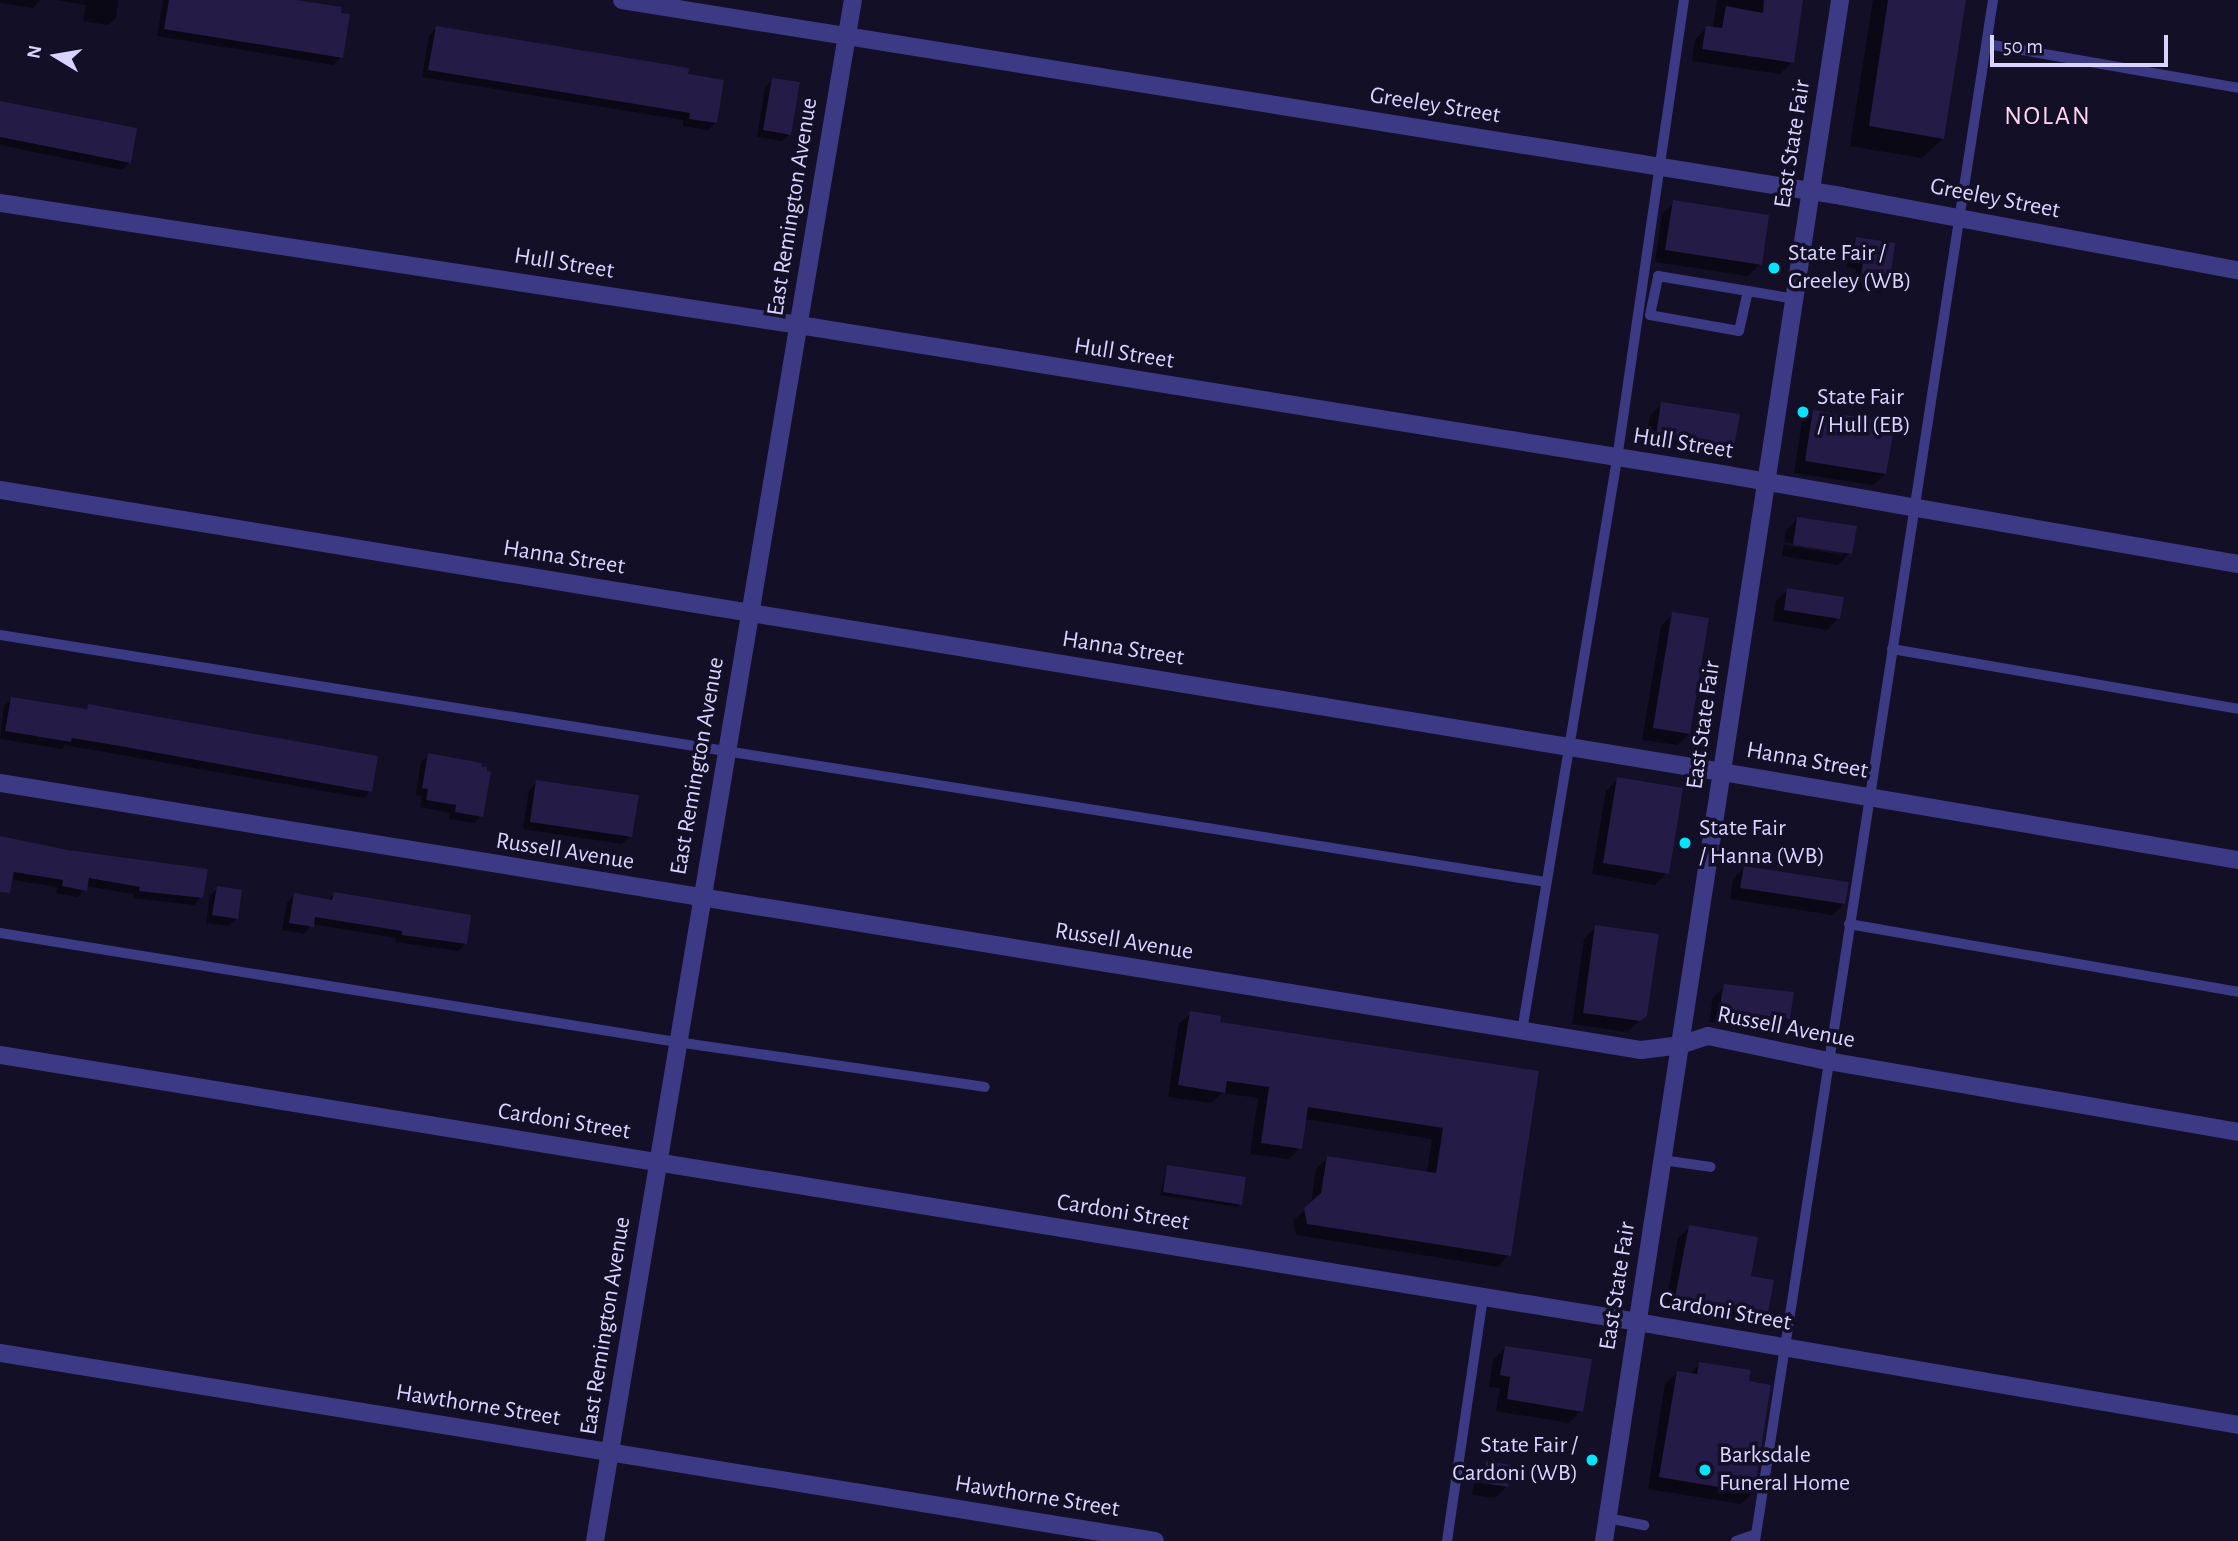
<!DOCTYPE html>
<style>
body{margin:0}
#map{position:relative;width:2238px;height:1541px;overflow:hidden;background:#130f26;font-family:"Alegreya Sans",sans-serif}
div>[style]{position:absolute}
.shadow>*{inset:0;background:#0007}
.building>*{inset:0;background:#241b47}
.service>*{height:10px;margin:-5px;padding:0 5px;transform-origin:5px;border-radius:5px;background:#3d3a85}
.minor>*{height:18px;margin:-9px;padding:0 9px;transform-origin:9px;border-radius:9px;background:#3d3a85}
.tertiary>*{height:18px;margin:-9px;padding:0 9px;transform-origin:9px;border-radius:9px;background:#3d3a85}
.dots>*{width:19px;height:19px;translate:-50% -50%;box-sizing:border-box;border:4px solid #130f26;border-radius:50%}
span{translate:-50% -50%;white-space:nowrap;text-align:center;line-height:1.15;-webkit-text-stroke:7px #130f26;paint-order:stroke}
.street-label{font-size:24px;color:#d9d4ff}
.poi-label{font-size:24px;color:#d9d4ff}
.left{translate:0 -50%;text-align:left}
.right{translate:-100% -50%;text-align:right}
.neighbourhood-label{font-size:26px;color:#ffd6f0;letter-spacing:2px}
.north{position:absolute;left:21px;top:21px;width:70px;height:70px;-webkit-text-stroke:5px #130f26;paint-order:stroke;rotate:281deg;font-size:19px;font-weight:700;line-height:28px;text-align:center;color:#d9d4ff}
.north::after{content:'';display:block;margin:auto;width:24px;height:32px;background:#d9d4ff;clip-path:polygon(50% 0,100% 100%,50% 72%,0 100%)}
.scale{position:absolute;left:1990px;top:35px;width:178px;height:32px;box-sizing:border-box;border:4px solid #d9d4ff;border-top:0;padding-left:9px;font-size:21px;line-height:24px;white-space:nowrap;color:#d9d4ff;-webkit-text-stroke:5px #130f26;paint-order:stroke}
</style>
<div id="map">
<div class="shadow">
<div style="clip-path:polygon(0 0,40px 0,33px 8px,0 3px)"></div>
<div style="clip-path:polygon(54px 0,118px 0,116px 18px,108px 25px,83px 21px,86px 5px)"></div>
<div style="clip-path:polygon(163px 0,287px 0,341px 57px,333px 65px,157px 36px)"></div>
<div style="clip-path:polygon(1717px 0,1801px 0,1792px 62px,1780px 74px,1692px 61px,1695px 40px,1706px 28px,1713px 29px)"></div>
<div style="clip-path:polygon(1873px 0,1965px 0,1943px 138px,1922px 158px,1850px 146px)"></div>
<div style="clip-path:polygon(436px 28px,686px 75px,715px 123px,708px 130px,683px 126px,683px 120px,422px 77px,429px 36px)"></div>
<div style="clip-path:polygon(773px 79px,790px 134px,782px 141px,757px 137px,765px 87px)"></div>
<div style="clip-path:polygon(0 103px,60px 113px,130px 162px,122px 170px,0 145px)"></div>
<div style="clip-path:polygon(1674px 202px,1760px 264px,1748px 276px,1655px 262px,1662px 214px)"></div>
<div style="clip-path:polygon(1857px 239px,1887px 285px,1879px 293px,1853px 289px,1856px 269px,1846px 267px,1849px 246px)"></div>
<div style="clip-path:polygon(1662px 404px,1733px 446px,1721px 458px,1645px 447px,1650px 416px)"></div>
<div style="clip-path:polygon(1814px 412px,1885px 474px,1873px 485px,1794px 473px,1802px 423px)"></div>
<div style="clip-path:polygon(evenodd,1797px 519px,1850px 553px,1838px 565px,1782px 556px,1786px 530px,1797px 519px,1784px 542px,1843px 551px,1843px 555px,1784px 545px,1784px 542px)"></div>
<div style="clip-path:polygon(1788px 590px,1838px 618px,1827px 630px,1773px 621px,1776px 601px)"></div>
<div style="clip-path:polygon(1673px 614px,1689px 734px,1677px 745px,1642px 740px,1661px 626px)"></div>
<div style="clip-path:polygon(12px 698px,85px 710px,89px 706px,370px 791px,363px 798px,65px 745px,62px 749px,0 739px,4px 706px)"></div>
<div style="clip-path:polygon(429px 755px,481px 816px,474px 823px,449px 819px,450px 813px,420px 807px,422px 796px,416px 795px,421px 762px)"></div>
<div style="clip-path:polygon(1618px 779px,1667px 873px,1655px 885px,1592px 874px,1606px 791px)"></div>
<div style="clip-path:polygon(537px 782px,630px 836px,622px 844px,523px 829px,529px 790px)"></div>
<div style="clip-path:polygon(0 837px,201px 897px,194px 905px,133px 898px,134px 894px,86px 886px,78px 897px,56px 893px,57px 887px,7px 879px,0 882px)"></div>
<div style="clip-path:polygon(1745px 867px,1844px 904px,1832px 915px,1730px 899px,1733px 879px)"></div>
<div style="clip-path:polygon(218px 888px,236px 919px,229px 926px,206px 923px,210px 895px)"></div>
<div style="clip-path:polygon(334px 894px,465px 944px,458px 951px,395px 942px,396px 938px,312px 924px,304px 934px,282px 930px,287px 903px,294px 895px,327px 901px)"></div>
<div style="clip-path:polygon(1596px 927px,1646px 1015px,1627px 1032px,1572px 1024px,1584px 939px)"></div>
<div style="clip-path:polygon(1725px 986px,1788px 1018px,1776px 1030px,1709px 1022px,1713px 998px)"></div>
<div style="clip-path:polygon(1191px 1013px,1218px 1023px,1537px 1073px,1509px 1255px,1498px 1267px,1296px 1235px,1293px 1221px,1311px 1204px,1316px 1169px,1328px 1158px,1427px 1173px,1432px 1139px,1304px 1119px,1300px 1148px,1289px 1159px,1250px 1154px,1258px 1098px,1222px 1093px,1211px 1103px,1168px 1097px,1179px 1024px)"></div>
<div style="clip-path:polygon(1167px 1167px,1240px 1204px,1237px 1207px,1160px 1195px)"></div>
<div style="clip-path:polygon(1690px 1227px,1767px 1312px,1755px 1324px,1665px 1308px,1678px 1238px)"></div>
<div style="clip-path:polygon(1505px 1348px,1581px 1411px,1569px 1423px,1496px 1411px,1500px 1388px,1489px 1387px,1493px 1360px)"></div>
<div style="clip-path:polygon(1700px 1364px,1747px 1383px,1753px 1492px,1741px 1504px,1648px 1489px,1665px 1384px,1677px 1373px,1689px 1375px)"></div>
<div style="clip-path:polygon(1486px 1463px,1507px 1486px,1495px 1498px,1472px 1495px,1475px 1475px)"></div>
</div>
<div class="building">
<div style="clip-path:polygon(169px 0,296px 0,342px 7px,341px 13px,350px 14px,343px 58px,164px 29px)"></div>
<div style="clip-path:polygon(1764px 0,1803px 0,1794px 63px,1702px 49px,1706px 26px,1722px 28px,1726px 6px,1763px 13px)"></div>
<div style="clip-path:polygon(1888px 0,1966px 0,1944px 139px,1869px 126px)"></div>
<div style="clip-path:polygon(436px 26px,689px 68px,688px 74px,724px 80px,717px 123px,689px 119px,690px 113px,428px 70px)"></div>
<div style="clip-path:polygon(772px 78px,800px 82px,791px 135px,763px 130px)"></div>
<div style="clip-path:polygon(0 101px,137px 128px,131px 163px,0 137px)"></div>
<div style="clip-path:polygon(1673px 200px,1769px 215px,1762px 265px,1665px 250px)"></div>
<div style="clip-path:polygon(1856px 237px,1895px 243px,1889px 286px,1860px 281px,1863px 262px,1852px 260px)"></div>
<div style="clip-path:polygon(1661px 402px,1740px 414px,1734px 447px,1656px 436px)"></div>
<div style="clip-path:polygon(1813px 410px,1895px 423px,1886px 474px,1805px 461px)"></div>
<div style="clip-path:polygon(1797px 517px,1857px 526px,1852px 554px,1793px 545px)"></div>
<div style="clip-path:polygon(1787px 588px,1844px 597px,1840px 619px,1784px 610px)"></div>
<div style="clip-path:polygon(1672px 612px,1709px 618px,1690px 734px,1653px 728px)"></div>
<div style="clip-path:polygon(11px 697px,87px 709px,88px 704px,115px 709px,378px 756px,372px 792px,120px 746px,72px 738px,71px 742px,5px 731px)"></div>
<div style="clip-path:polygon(428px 753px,482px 763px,481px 766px,487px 767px,487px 771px,491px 772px,483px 817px,455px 812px,456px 805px,426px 800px,428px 789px,422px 788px)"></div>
<div style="clip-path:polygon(1617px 777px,1683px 788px,1669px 874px,1603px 863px)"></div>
<div style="clip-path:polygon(536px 780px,639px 795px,632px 837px,530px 822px)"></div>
<div style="clip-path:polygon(0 836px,68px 850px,208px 869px,203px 898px,139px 891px,140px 887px,89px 878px,87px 891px,62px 886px,63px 880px,14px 872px,10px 893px,0 892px)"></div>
<div style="clip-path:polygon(1744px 866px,1849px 882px,1845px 904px,1740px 888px)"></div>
<div style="clip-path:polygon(217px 886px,242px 890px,238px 919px,212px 915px)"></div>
<div style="clip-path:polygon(334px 892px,471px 915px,467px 944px,402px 935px,402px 931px,315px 917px,314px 927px,289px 923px,294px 893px,332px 900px)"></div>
<div style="clip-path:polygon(1595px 925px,1659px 934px,1647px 1016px,1640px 1021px,1583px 1013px)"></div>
<div style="clip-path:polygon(1724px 984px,1794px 992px,1790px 1019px,1719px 1010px)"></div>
<div style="clip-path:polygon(1190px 1011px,1221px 1016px,1220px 1022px,1539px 1071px,1511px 1256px,1307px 1224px,1304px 1208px,1321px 1193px,1327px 1156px,1436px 1173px,1443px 1128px,1308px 1107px,1302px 1149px,1261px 1143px,1269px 1087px,1227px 1081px,1225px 1093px,1178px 1085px)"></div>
<div style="clip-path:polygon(1167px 1165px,1246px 1177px,1242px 1205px,1163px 1192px)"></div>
<div style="clip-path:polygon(1689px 1225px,1758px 1237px,1751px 1276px,1774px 1280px,1768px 1313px,1675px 1297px)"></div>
<div style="clip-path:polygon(1505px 1346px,1592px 1359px,1583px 1412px,1507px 1399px,1510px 1377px,1500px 1375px)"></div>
<div style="clip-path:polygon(1699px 1362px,1751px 1370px,1749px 1381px,1771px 1385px,1754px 1493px,1659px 1477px,1677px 1371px,1697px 1374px)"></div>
<div style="clip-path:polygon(1486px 1461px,1511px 1465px,1508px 1487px,1483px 1483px)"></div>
</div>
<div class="service">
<div style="left:1987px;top:44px;width:255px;rotate:9.9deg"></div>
<div style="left:1748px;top:291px;width:41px;rotate:102.7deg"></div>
<div style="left:1739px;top:331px;width:90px;rotate:-169.8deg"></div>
<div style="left:1650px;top:315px;width:40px;rotate:-78deg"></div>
<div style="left:1658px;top:276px;width:139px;rotate:9.5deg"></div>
<div style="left:0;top:635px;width:1566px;rotate:9.08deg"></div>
<div style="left:1892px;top:649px;width:351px;rotate:9.8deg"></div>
<div style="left:1849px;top:924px;width:395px;rotate:9.9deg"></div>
<div style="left:0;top:933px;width:686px;rotate:9.15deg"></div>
<div style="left:677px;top:1042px;width:311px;rotate:8.3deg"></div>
<div style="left:1522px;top:1031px;width:580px;rotate:-80.57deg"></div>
<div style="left:1617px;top:459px;width:464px;rotate:-81.7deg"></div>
<div style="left:1662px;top:1160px;width:49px;rotate:8.1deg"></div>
<div style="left:1607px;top:1518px;width:38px;rotate:11deg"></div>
<div style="left:1447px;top:1541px;width:247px;rotate:-81.6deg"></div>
<div style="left:1736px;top:1541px;width:21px;rotate:-19deg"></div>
<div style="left:1755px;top:1541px;width:1559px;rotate:-81.22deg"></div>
</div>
<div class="minor">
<div style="left:622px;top:0;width:1235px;rotate:9.13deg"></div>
<div style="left:1841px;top:196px;width:404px;rotate:10.6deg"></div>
<div style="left:0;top:203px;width:808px;rotate:8.68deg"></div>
<div style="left:799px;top:325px;width:941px;rotate:9.17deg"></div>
<div style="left:1728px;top:475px;width:518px;rotate:9.9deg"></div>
<div style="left:0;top:490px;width:1745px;rotate:9.3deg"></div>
<div style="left:1722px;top:772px;width:523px;rotate:9.68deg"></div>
<div style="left:0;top:783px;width:1663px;rotate:9.24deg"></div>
<div style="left:1641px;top:1050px;width:39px;rotate:-7deg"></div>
<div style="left:1680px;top:1045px;width:29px;rotate:-18deg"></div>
<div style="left:1708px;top:1036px;width:123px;rotate:11.8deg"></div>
<div style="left:1828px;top:1061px;width:416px;rotate:9.8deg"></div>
<div style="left:0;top:1055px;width:1659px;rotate:9.26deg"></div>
<div style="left:1637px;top:1322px;width:610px;rotate:9.72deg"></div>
<div style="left:0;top:1353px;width:1170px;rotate:9.24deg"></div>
<div style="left:595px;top:1541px;width:1562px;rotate:-80.5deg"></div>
</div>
<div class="tertiary">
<div style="left:1604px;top:1541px;width:1559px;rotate:-81.29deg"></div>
</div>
<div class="dots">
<div style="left:1774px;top:268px;background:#00e5ff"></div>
<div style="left:1803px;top:412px;background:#00e5ff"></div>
<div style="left:1685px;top:843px;background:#00e5ff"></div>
<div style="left:1592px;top:1460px;background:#00e5ff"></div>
<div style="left:1705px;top:1470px;background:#00e5ff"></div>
</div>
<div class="street-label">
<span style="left:1435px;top:106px;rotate:9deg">Greeley Street</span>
<span style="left:1793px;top:144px;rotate:-81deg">East State Fair</span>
<span style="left:1995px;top:199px;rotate:11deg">Greeley Street</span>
<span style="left:793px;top:207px;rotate:-81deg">East Remington Avenue</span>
<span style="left:564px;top:264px;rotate:9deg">Hull Street</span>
<span style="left:1124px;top:354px;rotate:9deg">Hull Street</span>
<span style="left:1683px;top:444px;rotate:9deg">Hull Street</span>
<span style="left:564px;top:558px;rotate:9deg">Hanna Street</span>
<span style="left:1123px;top:649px;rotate:9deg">Hanna Street</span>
<span style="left:1704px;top:725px;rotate:-82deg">East State Fair</span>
<span style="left:1807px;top:761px;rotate:10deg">Hanna Street</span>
<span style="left:698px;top:766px;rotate:-80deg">East Remington Avenue</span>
<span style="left:565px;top:852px;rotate:9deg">Russell Avenue</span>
<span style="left:1124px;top:942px;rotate:9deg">Russell Avenue</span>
<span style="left:1786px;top:1028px;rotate:11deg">Russell Avenue</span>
<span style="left:564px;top:1122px;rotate:9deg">Cardoni Street</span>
<span style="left:1123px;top:1213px;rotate:9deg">Cardoni Street</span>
<span style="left:1618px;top:1286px;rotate:-81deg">East State Fair</span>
<span style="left:1725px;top:1312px;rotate:10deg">Cardoni Street</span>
<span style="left:606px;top:1326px;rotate:-81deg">East Remington Avenue</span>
<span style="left:478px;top:1406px;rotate:9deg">Hawthorne Street</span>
<span style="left:1037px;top:1497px;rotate:9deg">Hawthorne Street</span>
</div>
<div class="poi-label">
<span class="left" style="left:1788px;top:268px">State Fair /<br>Greeley (WB)</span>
<span class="left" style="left:1817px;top:412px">State Fair<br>/ Hull (EB)</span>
<span class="left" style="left:1699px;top:843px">State Fair<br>/ Hanna (WB)</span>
<span class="right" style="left:1578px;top:1460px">State Fair /<br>Cardoni (WB)</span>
<span class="left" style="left:1719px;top:1470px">Barksdale<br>Funeral Home</span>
</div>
<div class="neighbourhood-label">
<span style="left:2048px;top:117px">NOLAN</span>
</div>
<div class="north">N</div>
<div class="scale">50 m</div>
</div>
